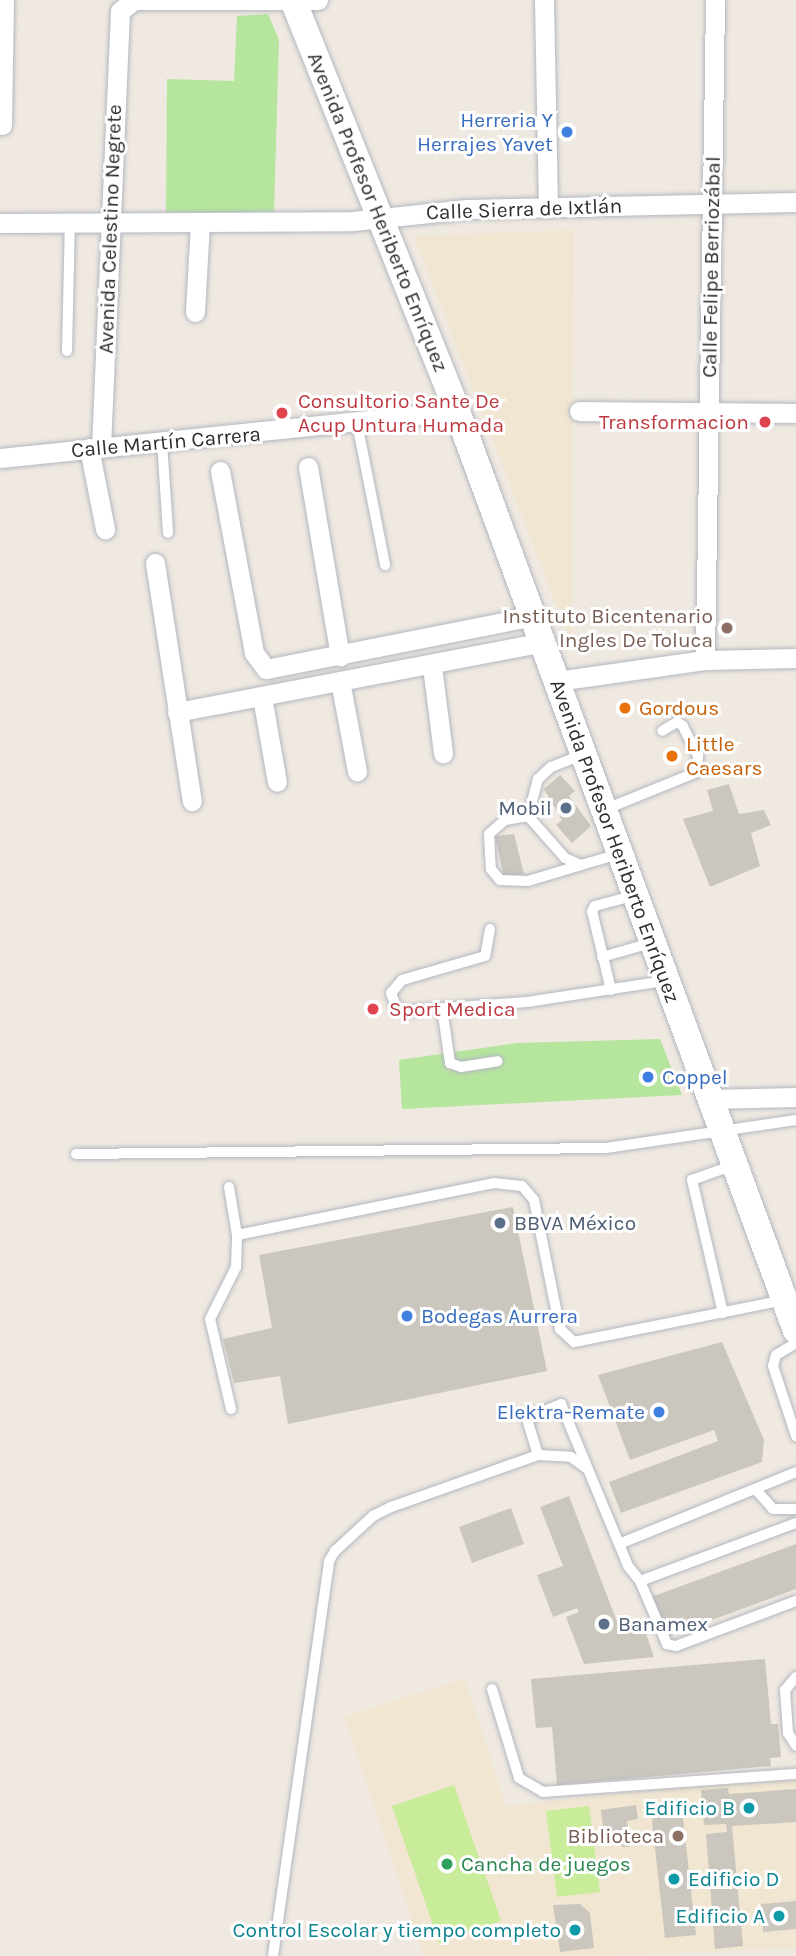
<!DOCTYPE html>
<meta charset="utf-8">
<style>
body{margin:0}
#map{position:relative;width:796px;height:1956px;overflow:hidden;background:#efe9e1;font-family:Karla,sans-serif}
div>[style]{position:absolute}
.education>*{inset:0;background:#f0e6d1}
.green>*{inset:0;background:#b6e59e}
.pitch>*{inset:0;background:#c9ec9a}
.building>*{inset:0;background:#cbc7bf}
.roads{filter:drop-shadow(0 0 2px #b4b7c1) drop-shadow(0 0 2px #b4b7c1)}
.service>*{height:10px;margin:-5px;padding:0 5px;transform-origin:5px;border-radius:5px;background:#fff}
.minor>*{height:19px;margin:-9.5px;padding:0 9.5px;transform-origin:9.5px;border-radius:9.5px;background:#fff}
.secondary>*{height:26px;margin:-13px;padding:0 13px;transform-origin:13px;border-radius:13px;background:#fff}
.dots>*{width:19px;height:19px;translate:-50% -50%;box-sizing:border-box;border:4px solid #fff;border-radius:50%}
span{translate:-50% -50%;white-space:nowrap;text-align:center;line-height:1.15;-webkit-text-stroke:6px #fff;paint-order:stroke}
.shop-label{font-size:21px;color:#366cbe}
.right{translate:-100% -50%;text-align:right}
.left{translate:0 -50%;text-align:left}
.street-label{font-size:21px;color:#2e2e2e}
.health-label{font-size:21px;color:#be3a42}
.education-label{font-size:21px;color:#785e54}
.food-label{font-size:21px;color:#c56008}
.service-label{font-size:21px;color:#4e5e75}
.culture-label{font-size:21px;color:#0d838f}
.leisure-label{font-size:21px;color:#27864d}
</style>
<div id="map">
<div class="education">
<div style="clip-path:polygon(574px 230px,572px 646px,414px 236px)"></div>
<div style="clip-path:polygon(464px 1678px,506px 1806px,796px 1774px,796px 1948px,609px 1956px,423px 1956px,344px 1717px)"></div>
</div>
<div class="green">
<div style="clip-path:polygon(268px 14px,279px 40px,274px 212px,166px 212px,167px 79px,234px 81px,237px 16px)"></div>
<div style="clip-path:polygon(660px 1039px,682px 1095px,402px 1109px,399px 1060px,517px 1043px)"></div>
</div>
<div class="pitch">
<div style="clip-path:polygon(454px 1785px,501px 1921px,439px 1943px,392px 1806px)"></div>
<div style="clip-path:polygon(589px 1806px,600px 1892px,557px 1897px,546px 1811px)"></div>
</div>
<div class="building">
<div style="clip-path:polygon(560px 775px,575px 791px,569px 796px,591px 826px,572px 843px,556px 825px,562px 820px,544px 789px)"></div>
<div style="clip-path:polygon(729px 784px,739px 814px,764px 810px,771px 825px,751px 833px,760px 866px,710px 887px,683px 819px,713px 811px,707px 790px)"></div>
<div style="clip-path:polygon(514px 834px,524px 874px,504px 878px,495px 836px)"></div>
<div style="clip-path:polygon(513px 1207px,547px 1371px,288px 1424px,280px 1376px,234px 1383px,223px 1339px,272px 1328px,259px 1255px)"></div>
<div style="clip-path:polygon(722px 1342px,764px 1440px,762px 1462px,621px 1513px,609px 1482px,718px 1441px,714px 1430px,630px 1460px,598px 1375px)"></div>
<div style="clip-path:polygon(569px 1496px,619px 1627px,641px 1618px,654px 1657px,584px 1664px,566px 1617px,579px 1612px,577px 1608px,553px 1617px,537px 1575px,563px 1566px,540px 1507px)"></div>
<div style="clip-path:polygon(511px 1508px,524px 1544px,472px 1563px,459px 1527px)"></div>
<div style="clip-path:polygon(796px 1544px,796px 1589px,666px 1637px,651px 1597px)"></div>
<div style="clip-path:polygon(765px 1659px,771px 1724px,778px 1724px,781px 1757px,770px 1758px,771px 1766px,557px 1785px,552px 1727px,536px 1728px,531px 1679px)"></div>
<div style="clip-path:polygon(728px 1788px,729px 1794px,796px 1789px,796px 1822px,732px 1826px,743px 1946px,715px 1949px,706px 1834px,727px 1832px,726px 1824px,704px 1825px,701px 1790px)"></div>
<div style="clip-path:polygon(636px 1805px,638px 1819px,627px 1821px,630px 1847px,622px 1847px,620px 1841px,605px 1843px,601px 1810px)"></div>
<div style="clip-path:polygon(682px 1809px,696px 1935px,665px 1938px,652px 1822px,654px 1812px)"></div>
<div style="clip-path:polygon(796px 1901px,796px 1929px,763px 1932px,761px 1904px)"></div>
<div style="clip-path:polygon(580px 1904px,590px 1913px,594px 1948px,560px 1952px,553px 1905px)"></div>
</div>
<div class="roads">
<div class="service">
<div style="left:67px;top:351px;width:129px;rotate:-88.7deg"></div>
<div style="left:357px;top:423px;width:145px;rotate:78.8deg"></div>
<div style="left:162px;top:442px;width:91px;rotate:86.2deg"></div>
<div style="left:582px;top:755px;width:33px;rotate:159deg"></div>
<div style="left:551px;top:767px;width:18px;rotate:137deg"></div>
<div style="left:538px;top:779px;width:38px;rotate:105deg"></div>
<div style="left:528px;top:816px;width:56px;rotate:48.6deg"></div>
<div style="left:565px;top:858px;width:17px;rotate:24deg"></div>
<div style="left:581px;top:865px;width:37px;rotate:-16deg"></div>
<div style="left:606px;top:809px;width:98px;rotate:-22.1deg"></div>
<div style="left:697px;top:772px;width:16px;rotate:-86deg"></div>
<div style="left:698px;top:756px;width:34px;rotate:-117deg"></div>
<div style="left:683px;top:726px;width:7px;rotate:-146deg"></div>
<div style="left:677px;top:722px;width:17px;rotate:149deg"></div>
<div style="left:528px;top:816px;width:23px;rotate:170deg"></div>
<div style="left:505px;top:820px;width:21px;rotate:139deg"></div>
<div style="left:489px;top:834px;width:35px;rotate:87deg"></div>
<div style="left:491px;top:869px;width:14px;rotate:51deg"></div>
<div style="left:500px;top:880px;width:28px;rotate:2deg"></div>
<div style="left:528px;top:881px;width:55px;rotate:-16.8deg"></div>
<div style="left:490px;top:929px;width:27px;rotate:100deg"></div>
<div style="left:485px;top:956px;width:86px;rotate:163.9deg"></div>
<div style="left:402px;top:980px;width:17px;rotate:130deg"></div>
<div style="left:391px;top:993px;width:15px;rotate:70deg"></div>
<div style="left:396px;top:1007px;width:11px;rotate:22deg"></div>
<div style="left:406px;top:1011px;width:121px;rotate:-4.3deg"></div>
<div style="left:527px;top:1002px;width:140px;rotate:-8.7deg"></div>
<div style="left:602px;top:957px;width:51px;rotate:-15.9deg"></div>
<div style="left:611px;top:990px;width:81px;rotate:-103.5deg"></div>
<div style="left:592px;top:911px;width:6px;rotate:-59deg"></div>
<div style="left:595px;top:906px;width:39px;rotate:-15deg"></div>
<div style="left:442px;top:1008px;width:56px;rotate:81.7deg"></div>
<div style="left:450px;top:1063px;width:12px;rotate:20deg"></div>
<div style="left:461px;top:1067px;width:37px;rotate:-9deg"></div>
<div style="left:76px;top:1154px;width:530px;rotate:-0.65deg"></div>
<div style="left:606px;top:1148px;width:192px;rotate:-8.4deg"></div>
<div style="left:229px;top:1187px;width:49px;rotate:80.5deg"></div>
<div style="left:237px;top:1235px;width:262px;rotate:-11.4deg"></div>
<div style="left:494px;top:1183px;width:28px;rotate:6deg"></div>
<div style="left:522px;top:1186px;width:18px;rotate:49deg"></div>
<div style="left:534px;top:1200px;width:132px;rotate:78.6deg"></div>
<div style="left:560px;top:1329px;width:19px;rotate:43deg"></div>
<div style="left:574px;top:1342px;width:214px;rotate:-11.3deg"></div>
<div style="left:723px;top:1313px;width:137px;rotate:-103.1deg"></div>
<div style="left:692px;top:1180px;width:45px;rotate:-19.7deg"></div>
<div style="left:796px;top:1343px;width:23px;rotate:149deg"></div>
<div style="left:776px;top:1355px;width:11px;rotate:105deg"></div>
<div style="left:773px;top:1366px;width:74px;rotate:71.8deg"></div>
<div style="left:231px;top:1409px;width:92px;rotate:-103.1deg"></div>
<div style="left:210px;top:1319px;width:58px;rotate:-63.4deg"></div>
<div style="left:236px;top:1267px;width:32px;rotate:-88deg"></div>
<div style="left:538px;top:1455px;width:39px;rotate:-107deg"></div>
<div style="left:527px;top:1418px;width:37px;rotate:-22deg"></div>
<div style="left:561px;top:1404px;width:175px;rotate:67.5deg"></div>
<div style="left:628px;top:1566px;width:19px;rotate:51deg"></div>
<div style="left:640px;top:1581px;width:69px;rotate:66.8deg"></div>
<div style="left:667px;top:1644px;width:9px;rotate:13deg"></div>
<div style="left:676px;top:1646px;width:128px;rotate:-20.6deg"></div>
<div style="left:757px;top:1491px;width:24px;rotate:48deg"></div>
<div style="left:773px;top:1509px;width:23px"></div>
<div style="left:619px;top:1544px;width:191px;rotate:-22.1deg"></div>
<div style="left:640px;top:1581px;width:166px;rotate:-20.4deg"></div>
<div style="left:796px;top:1677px;width:17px;rotate:130deg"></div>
<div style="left:785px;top:1690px;width:43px;rotate:86deg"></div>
<div style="left:788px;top:1733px;width:15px;rotate:58deg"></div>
<div style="left:492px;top:1689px;width:93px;rotate:73.1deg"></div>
<div style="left:519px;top:1778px;width:28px;rotate:30deg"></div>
<div style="left:543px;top:1792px;width:254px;rotate:-4.1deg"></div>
<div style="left:273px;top:1956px;width:399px;rotate:-81.9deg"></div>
<div style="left:329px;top:1561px;width:12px;rotate:-59deg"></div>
<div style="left:335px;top:1551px;width:52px;rotate:-42.6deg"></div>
<div style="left:373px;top:1516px;width:20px;rotate:-27deg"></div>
<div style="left:391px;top:1507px;width:156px;rotate:-19.5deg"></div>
<div style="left:538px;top:1455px;width:33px;rotate:3deg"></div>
<div style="left:571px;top:1457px;width:19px;rotate:36deg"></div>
</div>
<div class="minor">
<div style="left:544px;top:0;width:208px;rotate:88.9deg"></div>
<div style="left:2px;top:125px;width:125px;rotate:-89.1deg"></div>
<div style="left:0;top:223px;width:353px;rotate:-0.3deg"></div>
<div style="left:353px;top:221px;width:115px;rotate:-6deg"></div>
<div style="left:467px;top:209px;width:329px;rotate:-1.2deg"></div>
<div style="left:195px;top:312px;width:90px;rotate:-86.8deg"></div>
<div style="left:579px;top:411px;width:217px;rotate:0.5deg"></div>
<div style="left:101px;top:447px;width:436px;rotate:-87.5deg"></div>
<div style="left:120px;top:11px;width:18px;rotate:-38deg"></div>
<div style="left:134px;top:0;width:184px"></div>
<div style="left:89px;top:448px;width:83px;rotate:78.8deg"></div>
<div style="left:0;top:458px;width:459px;rotate:-5.9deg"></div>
<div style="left:308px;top:467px;width:192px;rotate:80.4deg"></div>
<div style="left:220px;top:471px;width:185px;rotate:79.4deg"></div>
<div style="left:254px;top:653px;width:20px;rotate:53deg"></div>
<div style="left:266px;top:669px;width:272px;rotate:-11.2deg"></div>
<div style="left:155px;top:563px;width:241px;rotate:81.2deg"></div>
<div style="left:705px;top:660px;width:660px;rotate:-89.13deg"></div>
<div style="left:432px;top:666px;width:88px;rotate:82.8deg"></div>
<div style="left:340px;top:681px;width:92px;rotate:79.3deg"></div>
<div style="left:557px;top:681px;width:149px;rotate:-8.1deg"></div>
<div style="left:705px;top:660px;width:91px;rotate:-1.3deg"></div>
<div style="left:262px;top:697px;width:86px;rotate:80deg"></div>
<div style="left:177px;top:712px;width:374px;rotate:-10.8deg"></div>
<div style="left:709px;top:1099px;width:87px;rotate:-1.3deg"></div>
</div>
<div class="secondary">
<div style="left:293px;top:0;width:443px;rotate:68.2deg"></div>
<div style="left:457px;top:411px;width:980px;rotate:69.77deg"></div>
</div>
</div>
<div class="dots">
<div style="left:567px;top:132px;background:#3f7fe0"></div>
<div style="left:282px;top:413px;background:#e0444e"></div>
<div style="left:765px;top:422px;background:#e0444e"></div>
<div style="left:727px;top:628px;background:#8d6e63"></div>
<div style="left:625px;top:708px;background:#e8710a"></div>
<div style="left:672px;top:756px;background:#e8710a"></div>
<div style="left:566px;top:808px;background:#5c6f8a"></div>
<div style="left:373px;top:1009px;background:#e0444e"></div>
<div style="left:648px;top:1077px;background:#3f7fe0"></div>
<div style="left:500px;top:1223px;background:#5c6f8a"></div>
<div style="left:407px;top:1316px;background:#3f7fe0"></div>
<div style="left:659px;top:1412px;background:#3f7fe0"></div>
<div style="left:604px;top:1624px;background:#5c6f8a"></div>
<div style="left:749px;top:1808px;background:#0f9aa8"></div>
<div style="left:678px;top:1836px;background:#8d6e63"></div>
<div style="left:447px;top:1864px;background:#2e9e5b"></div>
<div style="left:674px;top:1879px;background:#0f9aa8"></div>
<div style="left:779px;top:1916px;background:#0f9aa8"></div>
<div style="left:575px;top:1930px;background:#0f9aa8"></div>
</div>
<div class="shop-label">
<span class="right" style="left:553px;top:132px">Herreria Y<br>Herrajes Yavet</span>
<span class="left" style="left:662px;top:1077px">Coppel</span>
<span class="left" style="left:421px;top:1316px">Bodegas Aurrera</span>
<span class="right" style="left:645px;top:1412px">Elektra-Remate</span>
</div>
<div class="street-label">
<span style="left:524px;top:209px;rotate:-2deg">Calle Sierra de Ixtlán</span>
<span style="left:378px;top:212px;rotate:68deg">Avenida Profesor Heriberto Enríquez</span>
<span style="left:110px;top:229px;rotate:-88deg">Avenida Celestino Negrete</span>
<span style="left:711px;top:267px;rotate:-89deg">Calle Felipe Berriozábal</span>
<span style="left:166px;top:442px;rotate:-5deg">Calle Martín Carrera</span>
<span style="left:615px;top:841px;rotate:70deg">Avenida Profesor Heriberto Enríquez</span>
</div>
<div class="health-label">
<span class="left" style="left:298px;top:413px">Consultorio Sante De<br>Acup Untura Humada</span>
<span class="right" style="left:749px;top:422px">Transformacion</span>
<span class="left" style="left:389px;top:1009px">Sport Medica</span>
</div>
<div class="education-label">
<span class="right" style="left:713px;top:628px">Instituto Bicentenario<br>Ingles De Toluca</span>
<span class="right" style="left:664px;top:1836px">Biblioteca</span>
</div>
<div class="food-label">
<span class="left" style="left:639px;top:708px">Gordous</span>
<span class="left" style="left:686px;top:756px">Little<br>Caesars</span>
</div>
<div class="service-label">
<span class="right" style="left:552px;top:808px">Mobil</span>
<span class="left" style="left:514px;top:1223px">BBVA México</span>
<span class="left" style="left:618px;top:1624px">Banamex</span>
</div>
<div class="culture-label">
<span class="right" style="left:735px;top:1808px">Edificio B</span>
<span class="left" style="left:688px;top:1879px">Edificio D</span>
<span class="right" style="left:765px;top:1916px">Edificio A</span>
<span class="right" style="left:561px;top:1930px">Control Escolar y tiempo completo</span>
</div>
<div class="leisure-label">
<span class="left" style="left:461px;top:1864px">Cancha de juegos</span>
</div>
</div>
